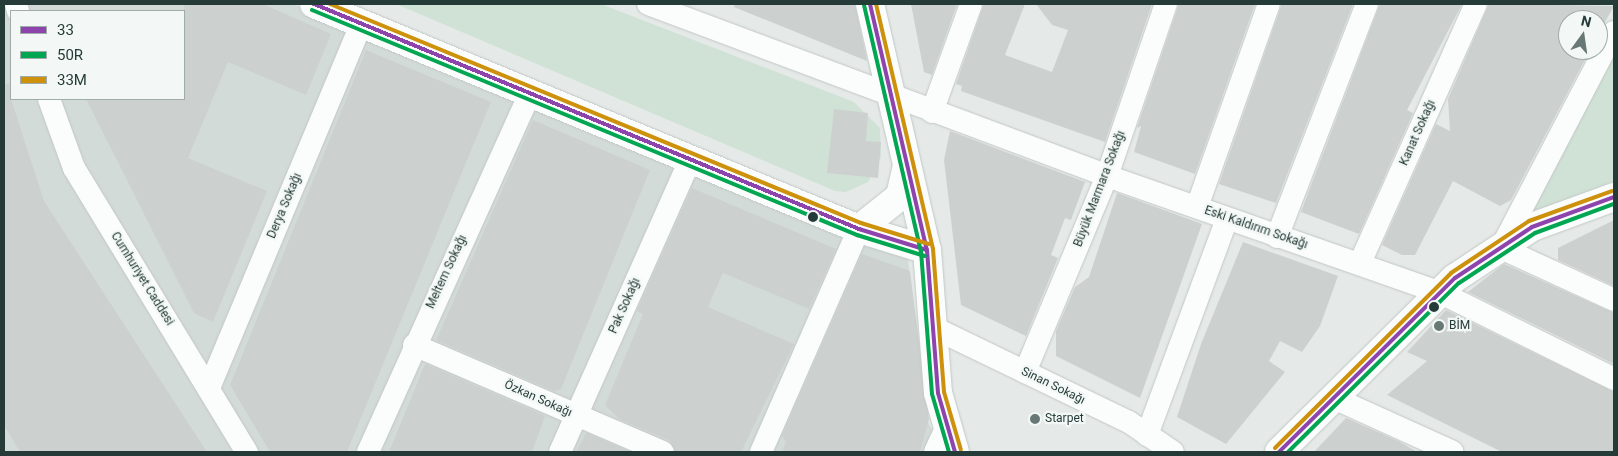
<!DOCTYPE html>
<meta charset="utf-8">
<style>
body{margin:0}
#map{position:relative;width:1618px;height:456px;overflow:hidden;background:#e5eae8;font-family:Roboto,sans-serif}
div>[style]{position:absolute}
.built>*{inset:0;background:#d3dbd8}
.green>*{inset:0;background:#d0e2d6}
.building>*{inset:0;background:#ccd1cf}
.roads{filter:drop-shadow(0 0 1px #c2c7c5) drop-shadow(0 0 1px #c2c7c5)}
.minor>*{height:22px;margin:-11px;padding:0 11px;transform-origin:11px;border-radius:11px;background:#fbfcfc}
.secondary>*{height:28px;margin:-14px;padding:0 14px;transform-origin:14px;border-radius:14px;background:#fbfcfc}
.bus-1>*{height:4px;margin:-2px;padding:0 2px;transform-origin:2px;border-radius:2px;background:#8e44ad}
.bus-2>*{height:4px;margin:-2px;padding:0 2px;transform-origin:2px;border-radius:2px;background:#00a651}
.bus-3>*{height:4px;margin:-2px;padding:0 2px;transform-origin:2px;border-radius:2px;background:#cd910b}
.dots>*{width:14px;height:14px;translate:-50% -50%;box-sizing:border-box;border:2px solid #f3f8f6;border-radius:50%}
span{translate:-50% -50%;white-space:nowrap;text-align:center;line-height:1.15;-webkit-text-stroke:4.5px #f3f8f6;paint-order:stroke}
.street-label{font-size:12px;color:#243b37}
.poi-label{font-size:12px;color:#243b37}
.left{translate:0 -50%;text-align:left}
.frame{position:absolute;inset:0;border:5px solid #243b37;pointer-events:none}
.legend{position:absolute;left:10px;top:10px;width:175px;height:90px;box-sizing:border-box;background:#f3f8f6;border:1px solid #a0acaa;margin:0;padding:6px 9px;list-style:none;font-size:15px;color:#243b37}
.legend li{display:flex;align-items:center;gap:10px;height:25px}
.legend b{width:25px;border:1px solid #a0acaa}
.north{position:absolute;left:1558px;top:10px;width:50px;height:50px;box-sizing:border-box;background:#f3f8f6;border:1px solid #a0acaa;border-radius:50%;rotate:14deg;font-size:14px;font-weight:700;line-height:20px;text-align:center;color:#243b37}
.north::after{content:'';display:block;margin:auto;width:18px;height:22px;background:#687875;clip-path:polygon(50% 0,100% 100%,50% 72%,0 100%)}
</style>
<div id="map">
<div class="built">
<div style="clip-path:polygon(evenodd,4px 4px,293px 4px,908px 259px,928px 422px,943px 452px,4px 452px,4px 4px,11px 11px,184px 11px,184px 99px,11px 99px,11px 11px)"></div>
</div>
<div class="green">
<div style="clip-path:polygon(396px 4px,601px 4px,854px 102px,880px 128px,881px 157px,868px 182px,846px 192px,835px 191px)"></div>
<div style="clip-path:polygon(1614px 54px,1614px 181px,1530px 215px)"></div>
</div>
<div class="building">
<div style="clip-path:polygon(184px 4px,263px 4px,331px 34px,306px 95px,228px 62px,188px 158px,267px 191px,213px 322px,194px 313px,86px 99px,184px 99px)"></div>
<div style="clip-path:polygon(735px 4px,855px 4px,867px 61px,734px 7px)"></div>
<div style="clip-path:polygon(911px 4px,957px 4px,932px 75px,924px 72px)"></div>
<div style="clip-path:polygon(984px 4px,1025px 4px,1005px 55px,1052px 72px,1068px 30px,1052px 25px,1036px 4px,1152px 4px,1105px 142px,961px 91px,962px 86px,956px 84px)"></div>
<div style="clip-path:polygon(1179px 4px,1255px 4px,1195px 174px,1134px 152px,1141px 126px,1137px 128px)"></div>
<div style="clip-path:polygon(1282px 4px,1353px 4px,1276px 203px,1219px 184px)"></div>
<div style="clip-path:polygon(1380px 4px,1462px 4px,1407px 110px,1413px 113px,1359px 234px,1301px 212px)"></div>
<div style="clip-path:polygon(1489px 4px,1614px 6px,1598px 34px,1598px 20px,1568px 20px,1568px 50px,1590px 50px,1511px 200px,1500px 206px,1453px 181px,1415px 255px,1402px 255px,1382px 245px,1436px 124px,1450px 131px,1448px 99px)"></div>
<div style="clip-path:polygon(366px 50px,491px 102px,347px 452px,270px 452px,230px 385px)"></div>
<div style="clip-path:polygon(11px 83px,11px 99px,44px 201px,207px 452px,20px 452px,4px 425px,4px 84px)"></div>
<div style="clip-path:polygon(834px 109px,868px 113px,866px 141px,881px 142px,878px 178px,827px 173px)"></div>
<div style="clip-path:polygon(533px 120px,650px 170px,561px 389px,554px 391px,436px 340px)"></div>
<div style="clip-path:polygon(950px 131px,1085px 182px,1071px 220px,1065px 218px,1051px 255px,1058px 258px,1026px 336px,961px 305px,944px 160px)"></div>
<div style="clip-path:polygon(692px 188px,836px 249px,809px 309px,723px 273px,708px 307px,794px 344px,741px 452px,676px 452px,669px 440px,619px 419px,605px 405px,643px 314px,637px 311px)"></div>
<div style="clip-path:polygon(1117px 193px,1202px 224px,1140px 398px,1056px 356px,1056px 331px,1075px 287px,1089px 277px)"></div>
<div style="clip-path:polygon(1614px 220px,1614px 286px,1558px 260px,1558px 248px)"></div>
<div style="clip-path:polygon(1243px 242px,1338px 276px,1320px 326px,1302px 352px,1280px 341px,1269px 361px,1285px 372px,1226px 444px,1177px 417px,1201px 344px)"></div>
<div style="clip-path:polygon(862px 254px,910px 271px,929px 419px,920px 452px,782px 452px,786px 442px,782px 436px)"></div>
<div style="clip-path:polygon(1504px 264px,1614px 313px,1614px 364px,1468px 292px)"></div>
<div style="clip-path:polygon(1446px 310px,1614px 392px,1614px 452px,1502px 452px,1387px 395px,1427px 361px,1407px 352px)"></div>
<div style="clip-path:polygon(425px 364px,545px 416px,532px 452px,389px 452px)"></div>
<div style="clip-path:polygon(1346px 418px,1398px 441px,1417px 452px,1314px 452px)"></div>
<div style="clip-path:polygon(586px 433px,630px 452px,576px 452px)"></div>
</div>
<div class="roads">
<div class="minor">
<div style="left:16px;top:4px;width:7px;rotate:74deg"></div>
<div style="left:648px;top:4px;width:490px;rotate:20.5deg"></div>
<div style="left:1107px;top:176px;width:354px;rotate:19.3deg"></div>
<div style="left:1441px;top:293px;width:193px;rotate:26.4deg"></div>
<div style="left:1614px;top:32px;width:244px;rotate:117.6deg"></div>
<div style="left:1501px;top:248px;width:124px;rotate:24.7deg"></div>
<div style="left:49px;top:99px;width:73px;rotate:70.1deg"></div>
<div style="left:74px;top:168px;width:333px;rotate:58.7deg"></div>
<div style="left:932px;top:112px;width:115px;rotate:-70.1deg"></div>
<div style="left:1197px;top:207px;width:215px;rotate:-70.5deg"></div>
<div style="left:1277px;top:237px;width:250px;rotate:-68.9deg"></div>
<div style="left:1360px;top:263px;width:284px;rotate:-65.9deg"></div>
<div style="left:930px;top:326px;width:221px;rotate:25.8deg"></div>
<div style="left:1129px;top:422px;width:53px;rotate:34.3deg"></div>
<div style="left:414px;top:345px;width:271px;rotate:23.3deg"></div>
<div style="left:1025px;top:372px;width:212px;rotate:-67.3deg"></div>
<div style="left:1107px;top:176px;width:182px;rotate:-71.1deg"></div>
<div style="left:209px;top:388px;width:394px;rotate:-67.3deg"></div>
<div style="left:1336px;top:399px;width:128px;rotate:24.4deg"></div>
<div style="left:1147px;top:435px;width:230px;rotate:-69.7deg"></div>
<div style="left:368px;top:452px;width:393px;rotate:-65.7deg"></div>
<div style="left:560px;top:452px;width:320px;rotate:-66deg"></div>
<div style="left:761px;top:452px;width:244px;rotate:-66.3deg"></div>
<div style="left:935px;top:452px;width:29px;rotate:-65deg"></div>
</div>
<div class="secondary">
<div style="left:314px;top:4px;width:590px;rotate:22.43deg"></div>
<div style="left:859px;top:229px;width:71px;rotate:17.2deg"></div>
<div style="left:870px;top:4px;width:253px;rotate:77deg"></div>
<div style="left:927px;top:250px;width:143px;rotate:85.6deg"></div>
<div style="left:938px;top:393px;width:61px;rotate:73.9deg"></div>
<div style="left:859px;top:229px;width:53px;rotate:-38.8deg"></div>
<div style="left:900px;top:196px;width:28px;rotate:-77deg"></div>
<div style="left:1279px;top:452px;width:247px;rotate:-44.7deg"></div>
<div style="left:1455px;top:278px;width:92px;rotate:-33.5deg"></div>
<div style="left:1532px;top:227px;width:87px;rotate:-20.1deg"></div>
</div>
</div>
<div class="bus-1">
<div style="left:314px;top:4px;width:590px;rotate:22.43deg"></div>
<div style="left:859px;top:229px;width:71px;rotate:17.2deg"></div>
<div style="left:870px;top:4px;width:253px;rotate:77deg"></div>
<div style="left:927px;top:250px;width:143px;rotate:85.6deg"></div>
<div style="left:938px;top:393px;width:61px;rotate:73.9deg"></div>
<div style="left:1279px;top:452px;width:247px;rotate:-44.7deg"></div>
<div style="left:1455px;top:278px;width:92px;rotate:-33.5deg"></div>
<div style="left:1532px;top:227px;width:87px;rotate:-20.1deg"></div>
</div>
<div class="bus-2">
<div style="left:864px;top:5px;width:253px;rotate:77deg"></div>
<div style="left:921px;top:251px;width:143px;rotate:85.6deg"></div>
<div style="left:932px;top:394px;width:60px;rotate:73.7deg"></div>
<div style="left:312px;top:10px;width:590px;rotate:22.43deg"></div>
<div style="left:857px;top:235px;width:71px;rotate:17.2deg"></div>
<div style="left:1288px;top:452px;width:240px;rotate:-44.7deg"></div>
<div style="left:1459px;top:283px;width:91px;rotate:-33.3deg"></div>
<div style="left:1535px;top:233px;width:84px;rotate:-20.2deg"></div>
</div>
<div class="bus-3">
<div style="left:330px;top:4px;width:574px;rotate:22.41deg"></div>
<div style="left:861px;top:223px;width:71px;rotate:17.2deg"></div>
<div style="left:876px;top:4px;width:252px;rotate:76.9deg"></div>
<div style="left:933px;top:249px;width:143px;rotate:85.6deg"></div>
<div style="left:944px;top:392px;width:60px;rotate:73.7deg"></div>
<div style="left:1275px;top:448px;width:248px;rotate:-44.8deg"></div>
<div style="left:1451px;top:273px;width:94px;rotate:-33.7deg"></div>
<div style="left:1529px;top:221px;width:88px;rotate:-19.9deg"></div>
</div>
<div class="dots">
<div style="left:813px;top:217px;background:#243b37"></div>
<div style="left:1434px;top:307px;background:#243b37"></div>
<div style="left:1439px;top:326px;background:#687875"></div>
<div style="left:1035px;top:419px;background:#687875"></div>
</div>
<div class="street-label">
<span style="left:1418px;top:133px;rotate:-66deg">Kanat Sokağı</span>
<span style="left:1100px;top:189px;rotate:-69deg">Büyük Marmara Sokağı</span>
<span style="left:285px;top:206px;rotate:-67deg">Derya Sokağı</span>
<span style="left:1256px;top:228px;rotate:19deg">Eski Kaldırım Sokağı</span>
<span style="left:447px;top:272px;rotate:-65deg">Meltem Sokağı</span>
<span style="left:142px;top:279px;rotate:58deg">Cumhuriyet Caddesi</span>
<span style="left:625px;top:306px;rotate:-66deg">Pak Sokağı</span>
<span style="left:1053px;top:386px;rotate:26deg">Sinan Sokağı</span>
<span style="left:538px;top:399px;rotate:24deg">Özkan Sokağı</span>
</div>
<div class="poi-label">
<span class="left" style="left:1449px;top:326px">BİM</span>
<span class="left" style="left:1045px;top:419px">Starpet</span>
</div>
<div class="frame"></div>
<ul class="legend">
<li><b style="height:6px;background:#8e44ad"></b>33</li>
<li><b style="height:6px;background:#00a651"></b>50R</li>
<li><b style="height:6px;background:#cd910b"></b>33M</li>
</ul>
<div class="north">N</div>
</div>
